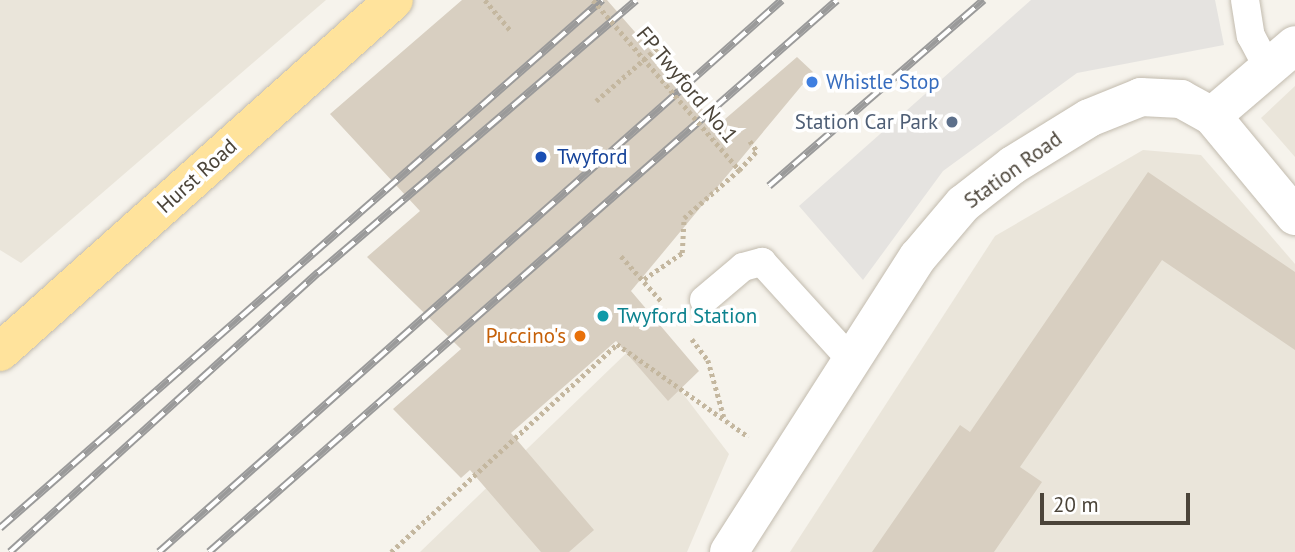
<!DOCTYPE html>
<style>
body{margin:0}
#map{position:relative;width:1295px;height:552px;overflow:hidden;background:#f6f3ec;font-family:"PT Sans",sans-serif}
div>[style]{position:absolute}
.residential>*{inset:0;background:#eae5da}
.parking>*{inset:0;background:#e5e3e0}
.building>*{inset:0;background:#d8cfc1}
.path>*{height:4.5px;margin-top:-2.25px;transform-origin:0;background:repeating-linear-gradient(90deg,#c4b79f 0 3.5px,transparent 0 7px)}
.roads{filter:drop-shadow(0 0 2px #c2bbae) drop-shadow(0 0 2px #c2bbae)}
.lane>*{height:28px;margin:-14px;padding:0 14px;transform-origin:14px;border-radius:14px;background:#fff}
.street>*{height:38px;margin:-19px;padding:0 19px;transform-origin:19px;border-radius:19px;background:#fff}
.primary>*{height:38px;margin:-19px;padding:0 19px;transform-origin:19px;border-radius:19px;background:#ffe39c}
.rail>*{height:8px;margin-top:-4px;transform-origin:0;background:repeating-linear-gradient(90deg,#fff 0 16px,#9a9a9a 0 32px);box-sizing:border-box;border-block:2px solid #9a9a9a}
.path-bridge>*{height:4.5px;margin-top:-2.25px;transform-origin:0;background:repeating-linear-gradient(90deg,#c4b79f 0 3.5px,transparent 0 7px)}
.dots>*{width:19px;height:19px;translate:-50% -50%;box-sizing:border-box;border:4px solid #fff;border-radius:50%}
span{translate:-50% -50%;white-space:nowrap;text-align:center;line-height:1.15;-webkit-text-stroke:7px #fff;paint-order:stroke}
.shop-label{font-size:21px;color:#366cbe}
.left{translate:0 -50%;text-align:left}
.street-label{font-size:21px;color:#4b4439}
.service-label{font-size:21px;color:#4e5e75}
.right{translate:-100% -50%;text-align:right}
.transit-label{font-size:21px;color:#164399}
.culture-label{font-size:21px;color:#0d838f}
.food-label{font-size:21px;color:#c56008}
.scale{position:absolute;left:1040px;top:493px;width:150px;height:32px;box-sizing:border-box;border:4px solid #4b4439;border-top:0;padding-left:9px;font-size:21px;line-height:24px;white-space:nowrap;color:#4b4439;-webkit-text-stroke:5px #fff;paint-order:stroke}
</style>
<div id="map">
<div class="residential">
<div style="clip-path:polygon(0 0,326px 0,21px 263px,0 250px)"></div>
<div style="clip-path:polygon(1295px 86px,1295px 157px,1261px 118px)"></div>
<div style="clip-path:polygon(1143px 150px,1201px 155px,1295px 264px,1295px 552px,790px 552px,995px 236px)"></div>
<div style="clip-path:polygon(641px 339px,729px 454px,687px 552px,420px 552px)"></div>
</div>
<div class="parking">
<div style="clip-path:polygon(1031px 0,1215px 0,1224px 45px,1077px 73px,943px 171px,863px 280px,799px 206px)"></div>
</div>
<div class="building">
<div style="clip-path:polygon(462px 0,607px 0,717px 126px,797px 57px,813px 72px,631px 291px,699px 371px,668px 401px,616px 341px,511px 433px,594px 530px,569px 552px,541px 552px,470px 470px,461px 478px,393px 409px,461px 349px,367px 257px,420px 211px,330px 114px)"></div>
<div style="clip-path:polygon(1148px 172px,1295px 272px,1295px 350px,1162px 260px,1020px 467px,1042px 482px,994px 552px,872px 552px,960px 425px,970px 432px)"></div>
</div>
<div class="path">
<div style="left:485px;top:0;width:40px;rotate:50deg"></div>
<div style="left:596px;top:101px;width:90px;rotate:-40.9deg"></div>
<div style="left:750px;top:141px;width:12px;rotate:55deg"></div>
<div style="left:621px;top:256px;width:62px;rotate:48.3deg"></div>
<div style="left:644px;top:279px;width:46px;rotate:-34.4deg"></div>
<div style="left:682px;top:253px;width:35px;rotate:-87deg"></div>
<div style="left:684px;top:218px;width:73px;rotate:-41.1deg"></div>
<div style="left:692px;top:339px;width:26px;rotate:53deg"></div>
<div style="left:708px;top:360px;width:59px;rotate:74.3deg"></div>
<div style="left:391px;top:552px;width:307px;rotate:-42.6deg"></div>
<div style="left:617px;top:344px;width:161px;rotate:35.2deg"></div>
</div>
<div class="roads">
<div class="lane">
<div style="left:1245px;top:0;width:36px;rotate:81deg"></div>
<div style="left:1251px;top:36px;width:36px;rotate:62deg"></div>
<div style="left:704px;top:300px;width:51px;rotate:-40.2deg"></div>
<div style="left:743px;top:267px;width:20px;rotate:-15deg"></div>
<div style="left:762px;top:262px;width:134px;rotate:47.7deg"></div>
</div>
<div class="street">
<div style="left:1212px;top:116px;width:109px;rotate:-40.5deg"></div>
<div style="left:729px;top:552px;width:350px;rotate:-57.4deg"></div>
<div style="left:918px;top:257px;width:70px;rotate:-49.7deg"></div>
<div style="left:963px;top:204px;width:63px;rotate:-38deg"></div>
<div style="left:1013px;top:165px;width:89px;rotate:-31.7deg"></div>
<div style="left:1089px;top:118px;width:56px;rotate:-22deg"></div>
<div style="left:1141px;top:97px;width:40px;rotate:2.9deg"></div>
<div style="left:1181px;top:99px;width:35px;rotate:29deg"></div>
<div style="left:1212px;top:116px;width:130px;rotate:50.3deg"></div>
</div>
<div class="primary">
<div style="left:0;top:352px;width:528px;rotate:-41.78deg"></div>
</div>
</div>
<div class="rail">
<div style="left:769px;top:186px;width:284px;rotate:-40.9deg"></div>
<div style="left:0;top:528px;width:801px;rotate:-41.25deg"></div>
<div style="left:10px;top:552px;width:416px;rotate:-42.2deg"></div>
<div style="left:318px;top:273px;width:419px;rotate:-40.6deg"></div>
<div style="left:159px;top:552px;width:832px;rotate:-41.54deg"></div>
<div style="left:209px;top:552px;width:836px;rotate:-41.31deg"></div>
</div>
<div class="path-bridge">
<div style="left:593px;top:0;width:224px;rotate:49.3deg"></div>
<div style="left:739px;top:170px;width:26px;rotate:-47deg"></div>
</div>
<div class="dots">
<div style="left:812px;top:82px;background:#3f7fe0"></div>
<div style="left:952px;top:122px;background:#5c6f8a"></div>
<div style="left:541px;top:157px;background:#1a4fb4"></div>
<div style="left:603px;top:316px;background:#0f9aa8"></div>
<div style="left:580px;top:336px;background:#e8710a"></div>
</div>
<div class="shop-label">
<span class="left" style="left:826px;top:82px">Whistle Stop</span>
</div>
<div class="street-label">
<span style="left:687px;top:85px;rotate:50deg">FP Twyford No.1</span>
<span style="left:1013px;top:170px;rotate:-36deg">Station Road</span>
<span style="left:197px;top:176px;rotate:-42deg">Hurst Road</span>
</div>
<div class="service-label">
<span class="right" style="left:938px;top:122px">Station Car Park</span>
</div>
<div class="transit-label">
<span class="left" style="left:557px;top:157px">Twyford</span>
</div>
<div class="culture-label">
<span class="left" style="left:617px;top:316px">Twyford Station</span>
</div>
<div class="food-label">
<span class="right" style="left:566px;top:336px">Puccino's</span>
</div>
<div class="scale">20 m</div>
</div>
